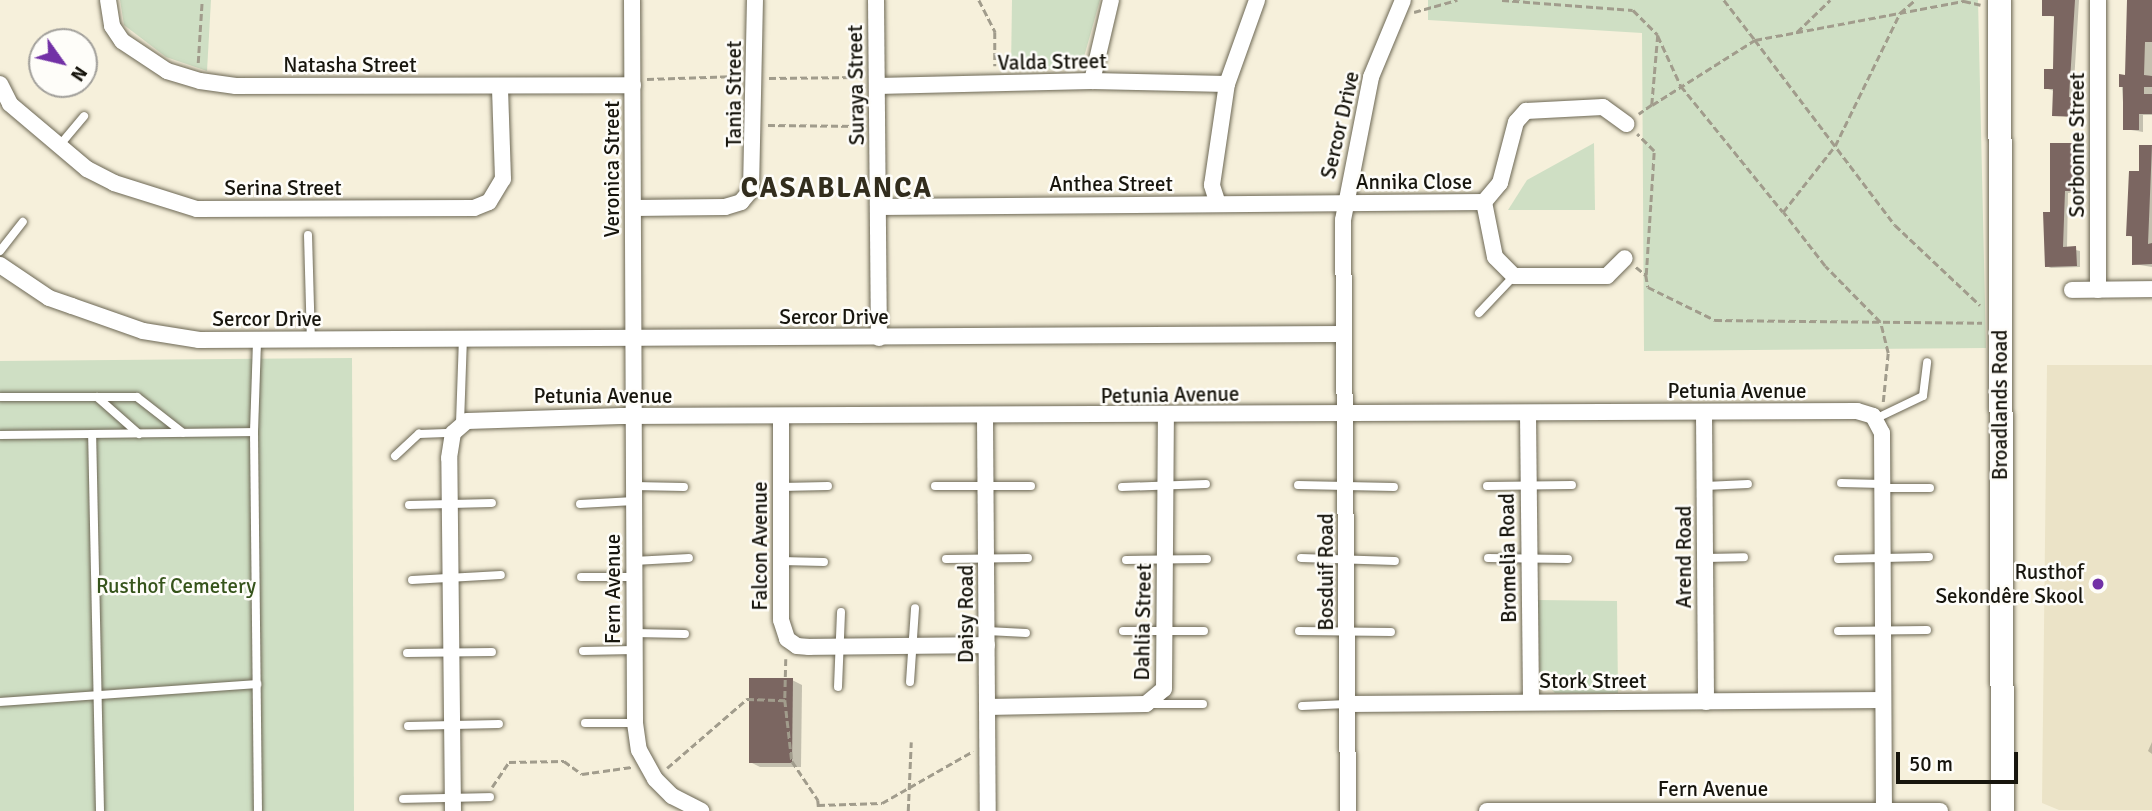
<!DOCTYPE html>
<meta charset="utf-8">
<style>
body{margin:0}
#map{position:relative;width:2152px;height:811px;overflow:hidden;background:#f6f0db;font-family:Signika,sans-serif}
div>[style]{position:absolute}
.built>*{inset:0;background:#ebe3c7}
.green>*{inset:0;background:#cfdfc4}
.shadow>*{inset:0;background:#0003}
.building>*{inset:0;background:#7b6661}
.path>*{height:2.5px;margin-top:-1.25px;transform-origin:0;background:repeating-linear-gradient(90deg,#a19c8c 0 7px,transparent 0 10.5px)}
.roads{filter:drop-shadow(0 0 2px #6c6754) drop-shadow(0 0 2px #6c6754)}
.lane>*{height:8px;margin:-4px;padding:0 4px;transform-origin:4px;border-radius:4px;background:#fff}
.street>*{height:16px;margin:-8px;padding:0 8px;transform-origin:8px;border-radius:8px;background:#fff}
.secondary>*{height:23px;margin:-11.5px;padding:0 11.5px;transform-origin:11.5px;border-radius:11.5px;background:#fff}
.dots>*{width:19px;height:19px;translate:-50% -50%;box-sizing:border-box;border:4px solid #fefdf9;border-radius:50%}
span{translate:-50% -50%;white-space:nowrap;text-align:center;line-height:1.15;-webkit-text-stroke:5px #fefdf9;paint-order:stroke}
.street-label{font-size:21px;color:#17150d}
.poi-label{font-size:21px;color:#17150d}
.right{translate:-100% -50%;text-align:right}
.park-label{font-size:21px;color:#36541b}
.district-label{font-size:28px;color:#322d1d;font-weight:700;letter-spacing:2px}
.north{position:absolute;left:28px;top:28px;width:70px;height:70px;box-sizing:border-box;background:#fefdf9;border:2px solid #a2a09b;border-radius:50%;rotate:124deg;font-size:19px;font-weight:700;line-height:28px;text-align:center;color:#17150d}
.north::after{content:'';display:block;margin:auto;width:24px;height:32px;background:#7231a6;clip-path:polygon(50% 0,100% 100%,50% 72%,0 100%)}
.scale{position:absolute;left:1896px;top:752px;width:122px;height:32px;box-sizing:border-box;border:4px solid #17150d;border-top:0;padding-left:9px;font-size:21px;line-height:24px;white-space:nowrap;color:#17150d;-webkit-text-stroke:5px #fefdf9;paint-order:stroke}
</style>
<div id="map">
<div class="built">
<div style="clip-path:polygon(2047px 365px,2152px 365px,2152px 810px,2059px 810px,2042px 803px)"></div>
</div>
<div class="green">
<div style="clip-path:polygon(120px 0,211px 0,207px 71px,166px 57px,124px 25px)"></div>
<div style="clip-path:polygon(1012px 0,1100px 0,1084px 57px,1068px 70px,1011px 69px)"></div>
<div style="clip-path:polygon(1428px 0,1978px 0,1986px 348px,1644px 351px,1642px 33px,1428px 20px)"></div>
<div style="clip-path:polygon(1594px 143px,1595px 210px,1508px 210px,1527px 180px)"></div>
<div style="clip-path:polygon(352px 358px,354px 811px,0 811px,0 361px)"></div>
<div style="clip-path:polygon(1538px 600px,1617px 601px,1618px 693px,1555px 693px,1540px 677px)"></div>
</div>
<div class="shadow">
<div style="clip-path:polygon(2044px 0,2079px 0,2073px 99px,2083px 102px,2083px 118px,2054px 115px,2054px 91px,2045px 88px,2054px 71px,2056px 17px,2044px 15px)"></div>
<div style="clip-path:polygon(2129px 0,2152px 0,2152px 115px,2143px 115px,2143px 132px,2125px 129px,2121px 76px,2127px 76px)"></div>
<div style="clip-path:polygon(2073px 145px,2078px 148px,2084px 192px,2068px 193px,2067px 248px,2080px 251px,2080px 267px,2051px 268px,2046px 266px,2052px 213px)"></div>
<div style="clip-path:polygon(2141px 147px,2152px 147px,2152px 267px,2134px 264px,2134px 238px,2128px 235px,2141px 173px)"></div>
<div style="clip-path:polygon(792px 680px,802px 685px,801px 767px,760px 767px,750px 762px)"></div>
<div style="clip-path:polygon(2152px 742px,2152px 754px,2148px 751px)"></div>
</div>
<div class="building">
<div style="clip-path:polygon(2042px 0,2075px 0,2069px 97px,2079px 98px,2079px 117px,2052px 116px,2053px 89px,2044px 89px,2044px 69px,2053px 69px,2054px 16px,2042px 16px)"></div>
<div style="clip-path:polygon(2127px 0,2152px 0,2152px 42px,2145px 42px,2144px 75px,2152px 76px,2152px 87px,2144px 87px,2144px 94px,2152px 94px,2152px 114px,2139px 114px,2139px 130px,2123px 130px,2123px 87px,2119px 87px,2119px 74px,2125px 75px)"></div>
<div style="clip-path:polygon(2050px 143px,2074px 143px,2074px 170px,2080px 170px,2080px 191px,2065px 191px,2063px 247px,2076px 246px,2077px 266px,2045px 267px,2043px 212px,2050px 212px)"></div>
<div style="clip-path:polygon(2139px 145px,2152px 145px,2148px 244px,2152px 243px,2152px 264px,2132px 265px,2132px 236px,2126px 236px,2129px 171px,2139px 171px)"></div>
<div style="clip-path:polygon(749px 678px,793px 678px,792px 763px,749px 763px)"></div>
</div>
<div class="path">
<div style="left:979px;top:0;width:36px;rotate:63deg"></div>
<div style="left:995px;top:32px;width:34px;rotate:90deg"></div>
<div style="left:1502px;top:0;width:131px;rotate:4.4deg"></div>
<div style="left:1633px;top:10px;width:35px;rotate:45deg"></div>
<div style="left:1658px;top:35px;width:70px;rotate:94.9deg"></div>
<div style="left:1652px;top:105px;width:16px;rotate:145deg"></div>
<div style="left:1724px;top:0;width:51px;rotate:52.2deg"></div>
<div style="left:1755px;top:40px;width:213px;rotate:-10.6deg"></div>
<div style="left:1964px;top:1px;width:17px;rotate:13deg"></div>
<div style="left:1414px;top:12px;width:45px;rotate:-15.6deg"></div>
<div style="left:1797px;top:32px;width:46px;rotate:-44.1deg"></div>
<div style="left:1658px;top:36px;width:55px;rotate:65.3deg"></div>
<div style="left:1681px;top:86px;width:162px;rotate:51deg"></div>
<div style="left:198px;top:63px;width:63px;rotate:-86.4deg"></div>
<div style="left:769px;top:78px;width:91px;rotate:-0.6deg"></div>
<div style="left:647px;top:79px;width:91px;rotate:-1.9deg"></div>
<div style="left:1652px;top:105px;width:122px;rotate:-32.3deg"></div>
<div style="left:1755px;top:40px;width:232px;rotate:52.9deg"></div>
<div style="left:1895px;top:225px;width:117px;rotate:43.3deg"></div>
<div style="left:768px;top:125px;width:94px;rotate:0.6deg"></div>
<div style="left:1636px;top:267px;width:13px;rotate:39deg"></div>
<div style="left:1646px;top:275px;width:124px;rotate:-86.3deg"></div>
<div style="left:1654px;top:151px;width:24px;rotate:-135deg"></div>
<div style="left:1646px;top:275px;width:12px;rotate:81deg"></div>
<div style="left:1648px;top:287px;width:75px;rotate:26.2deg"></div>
<div style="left:1715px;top:320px;width:267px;rotate:0.6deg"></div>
<div style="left:1883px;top:402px;width:49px;rotate:-84.2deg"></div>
<div style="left:1888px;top:353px;width:32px;rotate:-104deg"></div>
<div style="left:1880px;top:322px;width:78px;rotate:-134.5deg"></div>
<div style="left:1825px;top:266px;width:68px;rotate:-127.9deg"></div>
<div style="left:1783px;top:212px;width:84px;rotate:-51.8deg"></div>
<div style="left:1835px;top:146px;width:148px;rotate:-64deg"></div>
<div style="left:1900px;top:13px;width:20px;rotate:-41deg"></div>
<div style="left:786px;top:659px;width:41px;rotate:91.4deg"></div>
<div style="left:785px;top:700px;width:61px;rotate:83.5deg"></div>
<div style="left:792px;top:761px;width:47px;rotate:56.3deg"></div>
<div style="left:818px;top:800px;width:11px;rotate:85deg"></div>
<div style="left:667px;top:768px;width:106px;rotate:-40.8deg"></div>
<div style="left:747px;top:699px;width:38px;rotate:2deg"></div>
<div style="left:492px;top:787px;width:30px;rotate:-56deg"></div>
<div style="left:509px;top:762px;width:55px;rotate:-1deg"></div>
<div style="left:564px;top:761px;width:22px;rotate:36deg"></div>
<div style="left:582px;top:774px;width:50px;rotate:-8deg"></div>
<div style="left:818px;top:805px;width:64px;rotate:-1.8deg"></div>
<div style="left:882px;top:803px;width:105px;rotate:-29.7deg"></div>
<div style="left:908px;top:811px;width:69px;rotate:-87.5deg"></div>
</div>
<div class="roads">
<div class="lane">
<div style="left:59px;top:146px;width:39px;rotate:-50deg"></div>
<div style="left:308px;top:235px;width:105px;rotate:88.4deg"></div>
<div style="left:0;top:251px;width:37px;rotate:-52deg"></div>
<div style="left:1479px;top:313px;width:51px;rotate:-46.6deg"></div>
<div style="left:0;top:397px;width:137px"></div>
<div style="left:137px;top:397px;width:58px;rotate:38deg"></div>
<div style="left:97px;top:397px;width:56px;rotate:41.4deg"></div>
<div style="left:1875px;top:419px;width:53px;rotate:-25.6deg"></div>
<div style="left:1923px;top:396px;width:34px;rotate:-83deg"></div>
<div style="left:460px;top:423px;width:84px;rotate:-88deg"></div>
<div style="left:254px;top:432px;width:379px;rotate:89.4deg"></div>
<div style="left:0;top:435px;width:92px;rotate:-0.6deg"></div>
<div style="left:395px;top:456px;width:33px;rotate:-43deg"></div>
<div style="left:419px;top:434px;width:34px;rotate:-2deg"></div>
<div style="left:1841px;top:483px;width:41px;rotate:1.4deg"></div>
<div style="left:1298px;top:485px;width:96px;rotate:1.2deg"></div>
<div style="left:634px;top:486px;width:50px;rotate:1.1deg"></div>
<div style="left:935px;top:486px;width:96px"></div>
<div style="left:1487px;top:486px;width:85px;rotate:-0.7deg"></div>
<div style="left:1705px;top:486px;width:43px;rotate:-2.7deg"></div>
<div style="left:781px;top:487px;width:47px;rotate:-1.2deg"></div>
<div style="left:1122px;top:487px;width:84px;rotate:-2deg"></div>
<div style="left:1882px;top:488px;width:48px"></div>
<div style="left:580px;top:504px;width:54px;rotate:-3.2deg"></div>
<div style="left:409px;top:505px;width:83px;rotate:-1.4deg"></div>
<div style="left:1301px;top:558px;width:94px;rotate:1.8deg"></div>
<div style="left:1488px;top:558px;width:80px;rotate:0.7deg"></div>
<div style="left:1705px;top:558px;width:39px;rotate:-1deg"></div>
<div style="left:946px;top:559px;width:82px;rotate:-0.7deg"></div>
<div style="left:1838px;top:559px;width:91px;rotate:-1.3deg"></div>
<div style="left:1126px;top:560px;width:81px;rotate:-0.7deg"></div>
<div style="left:634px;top:561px;width:55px;rotate:-3.1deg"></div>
<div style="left:781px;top:561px;width:43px;rotate:1.3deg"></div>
<div style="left:581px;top:577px;width:53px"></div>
<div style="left:412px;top:580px;width:89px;rotate:-3.2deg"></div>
<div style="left:987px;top:631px;width:39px;rotate:3deg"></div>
<div style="left:1123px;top:631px;width:81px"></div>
<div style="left:1299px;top:631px;width:92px;rotate:0.6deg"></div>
<div style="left:1838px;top:631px;width:89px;rotate:-0.6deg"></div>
<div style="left:634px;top:633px;width:51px;rotate:1.1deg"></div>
<div style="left:583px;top:651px;width:51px;rotate:-1.1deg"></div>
<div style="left:407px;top:653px;width:85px;rotate:-0.7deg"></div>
<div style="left:910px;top:682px;width:74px;rotate:-86.1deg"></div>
<div style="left:838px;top:687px;width:75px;rotate:-87.7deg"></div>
<div style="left:0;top:702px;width:258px;rotate:-4deg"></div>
<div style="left:1150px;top:704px;width:53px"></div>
<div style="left:1302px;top:706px;width:45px;rotate:-2.5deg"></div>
<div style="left:585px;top:723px;width:50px"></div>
<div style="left:408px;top:726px;width:91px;rotate:-1.3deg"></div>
<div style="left:403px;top:799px;width:87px;rotate:-1.3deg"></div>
<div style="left:100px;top:811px;width:377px;rotate:-91.2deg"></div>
<div style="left:92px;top:434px;width:162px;rotate:-0.7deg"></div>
<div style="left:254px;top:432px;width:92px;rotate:-88.1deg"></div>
</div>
<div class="street">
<div style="left:108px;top:0;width:26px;rotate:81deg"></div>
<div style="left:112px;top:26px;width:18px;rotate:56deg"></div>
<div style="left:122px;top:41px;width:54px;rotate:33.7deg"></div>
<div style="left:167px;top:71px;width:34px;rotate:17deg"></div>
<div style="left:200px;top:81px;width:36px;rotate:8deg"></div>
<div style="left:236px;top:86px;width:397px;rotate:-0.1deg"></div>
<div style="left:632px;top:0;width:723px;rotate:89.76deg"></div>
<div style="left:635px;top:723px;width:27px;rotate:82deg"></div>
<div style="left:639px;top:750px;width:33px;rotate:61deg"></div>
<div style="left:655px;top:779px;width:24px;rotate:45deg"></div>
<div style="left:672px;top:796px;width:33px;rotate:27deg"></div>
<div style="left:876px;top:0;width:338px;rotate:89.5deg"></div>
<div style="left:1092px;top:81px;width:83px;rotate:-76.8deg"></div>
<div style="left:0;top:84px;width:22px;rotate:63deg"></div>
<div style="left:10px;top:104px;width:101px;rotate:40.2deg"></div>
<div style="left:87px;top:169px;width:30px;rotate:27deg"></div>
<div style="left:114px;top:183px;width:87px;rotate:17.4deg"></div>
<div style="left:197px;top:209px;width:277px;rotate:-0.2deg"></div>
<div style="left:474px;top:208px;width:16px;rotate:-22deg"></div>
<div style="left:489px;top:202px;width:27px;rotate:-59deg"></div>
<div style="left:503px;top:179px;width:92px;rotate:-91.9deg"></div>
<div style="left:877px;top:86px;width:215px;rotate:-1.3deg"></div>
<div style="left:1092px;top:81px;width:135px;rotate:1.3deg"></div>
<div style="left:1484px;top:202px;width:56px;rotate:78.7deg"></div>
<div style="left:1495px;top:257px;width:27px;rotate:45deg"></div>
<div style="left:1514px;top:276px;width:93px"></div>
<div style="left:1607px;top:276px;width:25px;rotate:-45deg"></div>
<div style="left:1218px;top:204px;width:20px;rotate:-108deg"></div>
<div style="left:1212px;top:185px;width:102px;rotate:-81.6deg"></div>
<div style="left:1227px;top:84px;width:89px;rotate:-70.3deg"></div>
<div style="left:878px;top:207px;width:606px;rotate:-0.47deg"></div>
<div style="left:1484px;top:202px;width:25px;rotate:-50deg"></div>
<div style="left:1500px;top:183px;width:63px;rotate:-75.3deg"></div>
<div style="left:1516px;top:122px;width:15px;rotate:-48deg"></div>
<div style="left:1526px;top:111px;width:77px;rotate:-3deg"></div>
<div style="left:1603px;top:107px;width:29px;rotate:36deg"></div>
<div style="left:633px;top:208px;width:92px;rotate:-0.6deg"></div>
<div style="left:725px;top:207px;width:17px;rotate:-17deg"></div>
<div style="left:741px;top:202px;width:16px;rotate:-50deg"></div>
<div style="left:751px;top:190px;width:190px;rotate:-88.8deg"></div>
<div style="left:0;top:265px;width:59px;rotate:34deg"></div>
<div style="left:49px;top:298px;width:24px;rotate:19deg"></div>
<div style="left:72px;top:306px;width:75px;rotate:19.4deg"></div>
<div style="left:143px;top:331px;width:57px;rotate:9.1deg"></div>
<div style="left:199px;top:340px;width:1143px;rotate:-0.3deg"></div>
<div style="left:2072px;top:290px;width:80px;rotate:-0.7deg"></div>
<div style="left:2098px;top:290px;width:290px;rotate:-90deg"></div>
<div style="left:1704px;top:412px;width:290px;rotate:89.6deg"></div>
<div style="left:1528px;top:413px;width:289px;rotate:89.4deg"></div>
<div style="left:781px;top:418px;width:202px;rotate:90deg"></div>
<div style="left:781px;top:620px;width:20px;rotate:72deg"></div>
<div style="left:787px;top:639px;width:12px;rotate:35deg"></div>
<div style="left:797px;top:646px;width:12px;rotate:5deg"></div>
<div style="left:809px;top:647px;width:178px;rotate:-0.6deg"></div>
<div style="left:985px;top:418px;width:393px;rotate:89.6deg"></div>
<div style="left:1347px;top:704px;width:536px;rotate:-0.43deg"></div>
<div style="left:987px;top:707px;width:159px;rotate:-1.1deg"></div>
<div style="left:1146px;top:704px;width:23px;rotate:-40deg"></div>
<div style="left:1164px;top:689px;width:273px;rotate:-89.6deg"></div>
<div style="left:453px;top:811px;width:353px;rotate:-90.6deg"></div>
<div style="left:449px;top:458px;width:25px;rotate:-81deg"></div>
<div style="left:453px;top:433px;width:18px;rotate:-41deg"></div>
<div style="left:467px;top:421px;width:154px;rotate:-1.9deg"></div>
<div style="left:621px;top:416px;width:1236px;rotate:-0.23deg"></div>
<div style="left:1857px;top:411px;width:17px;rotate:17deg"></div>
<div style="left:1873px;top:416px;width:19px;rotate:62deg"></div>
<div style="left:1882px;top:433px;width:378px;rotate:89.7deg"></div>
<div style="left:1348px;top:811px;width:591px;rotate:-90.48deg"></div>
<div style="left:1343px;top:220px;width:146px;rotate:-78.9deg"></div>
<div style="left:1371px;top:77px;width:83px;rotate:-67.4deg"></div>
<div style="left:1487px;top:811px;width:453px"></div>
</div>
<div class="secondary">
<div style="left:1999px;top:0;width:811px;rotate:89.79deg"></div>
</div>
</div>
<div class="dots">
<div style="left:2098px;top:584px;background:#7231a6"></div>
</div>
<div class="street-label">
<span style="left:1052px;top:62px;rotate:-1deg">Valda Street</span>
<span style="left:350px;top:65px">Natasha Street</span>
<span style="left:856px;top:85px;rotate:-91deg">Suraya Street</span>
<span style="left:734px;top:94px;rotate:-90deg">Tania Street</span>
<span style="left:1340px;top:125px;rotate:-77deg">Sercor Drive</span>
<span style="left:2077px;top:145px;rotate:-90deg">Sorbonne Street</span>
<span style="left:612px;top:169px;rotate:-90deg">Veronica Street</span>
<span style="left:1414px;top:182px">Annika Close</span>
<span style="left:1111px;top:184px">Anthea Street</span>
<span style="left:283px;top:188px">Serina Street</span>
<span style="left:834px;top:317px">Sercor Drive</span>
<span style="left:267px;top:319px">Sercor Drive</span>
<span style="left:1737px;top:391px">Petunia Avenue</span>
<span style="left:1170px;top:395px;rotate:-1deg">Petunia Avenue</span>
<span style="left:603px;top:396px">Petunia Avenue</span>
<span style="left:2000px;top:405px;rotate:-90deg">Broadlands Road</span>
<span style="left:760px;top:546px;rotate:-90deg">Falcon Avenue</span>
<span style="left:1684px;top:557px;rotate:-90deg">Arend Road</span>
<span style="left:1508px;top:558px;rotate:-91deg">Bromelia Road</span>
<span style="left:1326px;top:572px;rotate:-90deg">Bosduif Road</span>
<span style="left:613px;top:589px;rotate:-90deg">Fern Avenue</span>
<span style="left:966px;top:614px;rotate:-90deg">Daisy Road</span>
<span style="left:1143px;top:622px;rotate:-89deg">Dahlia Street</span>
<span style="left:1593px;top:681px">Stork Street</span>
<span style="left:1713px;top:789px">Fern Avenue</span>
</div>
<div class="poi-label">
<span class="right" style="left:2084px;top:584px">Rusthof<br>Sekondêre Skool</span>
</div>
<div class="park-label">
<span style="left:176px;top:586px">Rusthof Cemetery</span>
</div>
<div class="district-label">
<span style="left:837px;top:188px">CASABLANCA</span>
</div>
<div class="north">N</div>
<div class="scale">50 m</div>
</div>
